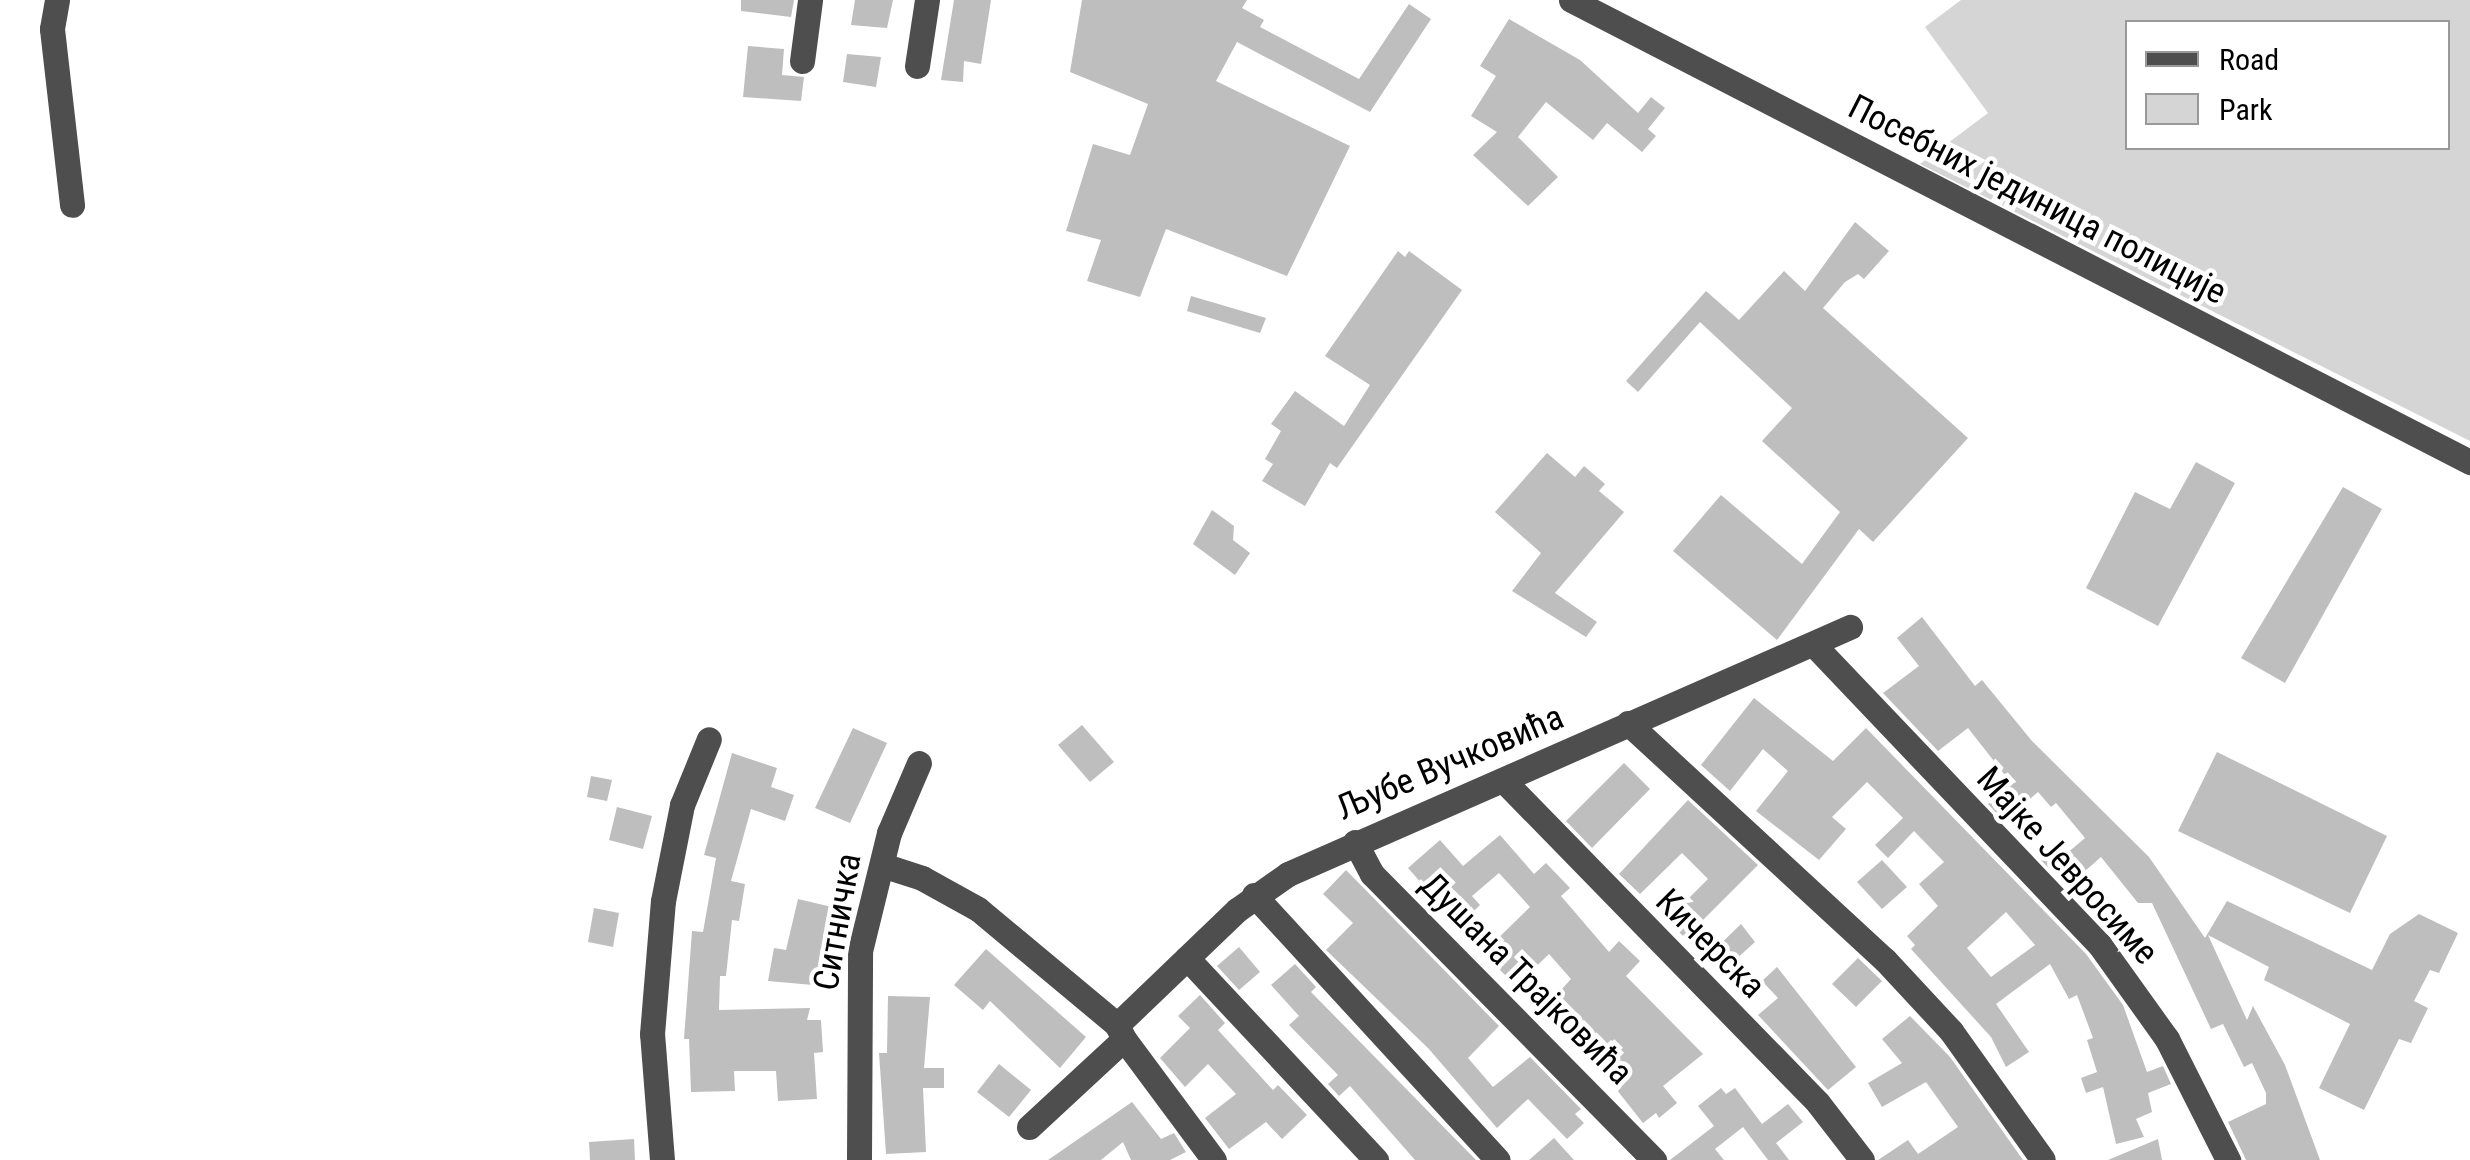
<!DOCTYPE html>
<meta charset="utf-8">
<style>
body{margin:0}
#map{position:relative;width:2470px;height:1160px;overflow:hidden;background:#fff;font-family:"Roboto Condensed",sans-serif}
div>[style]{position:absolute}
.green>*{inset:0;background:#d5d5d5}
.building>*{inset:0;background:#bebebe}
.minor>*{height:25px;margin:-12.5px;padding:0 12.5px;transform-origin:12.5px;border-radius:12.5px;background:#4e4e4e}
span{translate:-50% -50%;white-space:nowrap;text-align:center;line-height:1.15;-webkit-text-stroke:9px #fff;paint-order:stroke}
.street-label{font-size:35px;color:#000}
.legend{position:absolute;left:2125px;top:20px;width:325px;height:130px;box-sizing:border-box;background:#fff;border:2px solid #999;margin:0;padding:12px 18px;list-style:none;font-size:30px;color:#000}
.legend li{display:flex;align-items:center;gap:20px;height:50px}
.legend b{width:50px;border:2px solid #999}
</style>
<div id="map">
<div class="green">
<div style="clip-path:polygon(evenodd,1961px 0,2470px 0,2470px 441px,1920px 164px,1988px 113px,1925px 27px,1961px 0,2448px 22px,2448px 148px,2128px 148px,2128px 22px,2448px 22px)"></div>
</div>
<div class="building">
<div style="clip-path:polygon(741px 0,794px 0,791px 17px,741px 11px)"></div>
<div style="clip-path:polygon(855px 0,893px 0,887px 28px,851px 25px)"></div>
<div style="clip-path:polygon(954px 0,991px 0,981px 64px,964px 61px,963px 82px,941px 80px)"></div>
<div style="clip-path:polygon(1082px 0,1247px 0,1242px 8px,1264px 20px,1260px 27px,1359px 79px,1409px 4px,1431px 19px,1370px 112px,1237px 42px,1216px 81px,1350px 146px,1287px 276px,1166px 229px,1140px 297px,1087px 281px,1101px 240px,1066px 231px,1093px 144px,1130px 155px,1148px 104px,1070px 72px)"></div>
<div style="clip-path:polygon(1509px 19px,1580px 60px,1638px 113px,1651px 97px,1665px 108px,1648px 129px,1656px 136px,1642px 152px,1607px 123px,1593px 140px,1546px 102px,1518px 137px,1558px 177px,1528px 206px,1473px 155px,1497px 132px,1471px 116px,1496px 76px,1480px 66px)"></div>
<div style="clip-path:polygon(748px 46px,784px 49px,782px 75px,804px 77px,801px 101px,743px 97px)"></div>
<div style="clip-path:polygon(847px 54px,881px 57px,876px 87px,843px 82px)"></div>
<div style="clip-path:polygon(1855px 222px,1889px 251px,1864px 279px,1858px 274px,1845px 282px,1823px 308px,1968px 438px,1873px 542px,1859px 529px,1777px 640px,1673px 551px,1721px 495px,1802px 564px,1840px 512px,1762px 441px,1792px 408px,1700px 322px,1638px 392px,1626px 381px,1706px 291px,1739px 320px,1784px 271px,1805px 291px)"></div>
<div style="clip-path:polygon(1398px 251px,1405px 257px,1409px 251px,1462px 290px,1337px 468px,1330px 463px,1305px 506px,1262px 481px,1273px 464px,1265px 459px,1281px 431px,1271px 424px,1295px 391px,1344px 426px,1370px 385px,1325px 356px)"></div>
<div style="clip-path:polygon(1191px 296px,1266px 318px,1260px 333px,1187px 311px)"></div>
<div style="clip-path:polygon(1547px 453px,1575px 477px,1584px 466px,1605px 484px,1599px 491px,1624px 512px,1555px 593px,1597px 622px,1586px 637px,1512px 591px,1541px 553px,1495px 512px)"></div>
<div style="clip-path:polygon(2196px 462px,2235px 483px,2158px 626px,2086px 588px,2135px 492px,2170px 509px)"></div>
<div style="clip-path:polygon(2343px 487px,2382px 509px,2285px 683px,2241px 658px)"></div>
<div style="clip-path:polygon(1212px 510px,1234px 526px,1233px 540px,1250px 553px,1235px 575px,1193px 544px)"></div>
<div style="clip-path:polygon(1922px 617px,1975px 686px,1982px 680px,2032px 741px,2149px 857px,2205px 938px,2227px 901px,2372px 970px,2390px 934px,2419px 914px,2458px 933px,2439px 973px,2430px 970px,2414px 1001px,2428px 1008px,2411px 1043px,2399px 1039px,2364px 1110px,2319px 1088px,2350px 1024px,2264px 980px,2269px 967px,2208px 935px,2247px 1020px,2253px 1006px,2285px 1065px,2320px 1160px,2246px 1160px,2228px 1122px,2266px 1104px,2266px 1093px,2252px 1063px,2244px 1067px,2223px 1024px,2211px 1029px,2152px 903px,2138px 903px,2101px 857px,2067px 887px,2037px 856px,2047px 847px,2059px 860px,2085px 838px,2056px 803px,2051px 807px,2038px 792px,2004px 821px,1988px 804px,2012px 784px,1968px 728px,1938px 751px,1883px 693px,1919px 666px,1897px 638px)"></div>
<div style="clip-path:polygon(evenodd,1754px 698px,1833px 761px,1866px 728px,2086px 954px,2123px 1005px,2147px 1072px,2163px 1066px,2171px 1084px,2148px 1093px,2152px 1112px,2136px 1119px,2144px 1137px,2116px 1144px,2103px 1087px,2086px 1093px,2081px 1078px,2097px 1072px,2087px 1040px,2093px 1038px,2077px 995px,2069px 999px,2050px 964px,1996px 1004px,2029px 1052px,2006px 1067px,1991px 1037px,1911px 949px,1915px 945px,1907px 936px,1938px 906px,1919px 884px,1944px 862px,1914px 831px,1888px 858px,1875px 845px,1903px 818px,1867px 782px,1832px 817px,1846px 829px,1819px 860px,1756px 811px,1788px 771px,1763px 749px,1730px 791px,1701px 765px,1754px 698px,2006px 912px,2035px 945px,1991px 977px,1967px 948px,2006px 912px)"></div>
<div style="clip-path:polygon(1082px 725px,1114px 762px,1090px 782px,1058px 745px)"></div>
<div style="clip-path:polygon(853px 728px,887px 743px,850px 823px,815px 808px)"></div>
<div style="clip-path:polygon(2217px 752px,2387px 836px,2350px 913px,2178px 831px)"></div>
<div style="clip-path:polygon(732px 753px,777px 768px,771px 787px,794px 795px,785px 821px,751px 809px,731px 881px,745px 884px,739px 921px,732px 920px,726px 976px,720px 976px,719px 1010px,810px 1008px,807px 1020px,821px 1020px,823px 1052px,814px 1053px,817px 1099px,778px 1101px,776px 1071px,734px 1071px,735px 1091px,691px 1092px,689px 1039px,684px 1039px,692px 931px,703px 932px,716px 858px,704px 855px)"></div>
<div style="clip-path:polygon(1624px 763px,1650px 789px,1592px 848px,1566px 821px)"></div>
<div style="clip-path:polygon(591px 776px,612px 780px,607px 801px,587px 797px)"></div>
<div style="clip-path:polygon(1688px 800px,1758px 865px,1685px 938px,1667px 920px,1708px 879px,1682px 853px,1640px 894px,1619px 874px)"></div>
<div style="clip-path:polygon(617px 807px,652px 816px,643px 849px,609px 840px)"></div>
<div style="clip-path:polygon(1500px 835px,1534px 874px,1546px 863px,1570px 888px,1561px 896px,1609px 952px,1619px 941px,1640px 961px,1626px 976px,1703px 1054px,1663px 1086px,1677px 1103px,1659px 1118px,1656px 1113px,1643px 1123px,1568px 1028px,1561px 1035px,1539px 1014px,1571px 979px,1549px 954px,1516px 986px,1483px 953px,1530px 907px,1499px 873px,1472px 896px,1480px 905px,1459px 926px,1408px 868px,1440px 840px,1463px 866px)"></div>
<div style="clip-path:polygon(1882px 860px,1907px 887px,1882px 909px,1857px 882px)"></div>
<div style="clip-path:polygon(1346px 870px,1499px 1026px,1468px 1058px,1493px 1087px,1530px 1057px,1581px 1109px,1575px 1114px,1584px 1123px,1567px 1139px,1528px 1099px,1497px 1128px,1428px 1048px,1326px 950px,1353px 923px,1323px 894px)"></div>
<div style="clip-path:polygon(798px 899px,836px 908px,813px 985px,768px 981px,774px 948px,786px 950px)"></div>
<div style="clip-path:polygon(594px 908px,619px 913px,613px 947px,588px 942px)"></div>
<div style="clip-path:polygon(1741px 924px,1755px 942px,1724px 970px,1710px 954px)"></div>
<div style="clip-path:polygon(1239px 947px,1260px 972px,1239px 990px,1217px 966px)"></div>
<div style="clip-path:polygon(986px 949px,1086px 1037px,1060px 1068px,990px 1001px,983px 1010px,954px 985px)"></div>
<div style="clip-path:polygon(1858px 958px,1882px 981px,1856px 1007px,1832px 984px)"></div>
<div style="clip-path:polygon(1295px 964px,1316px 987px,1311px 992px,1476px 1160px,1415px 1160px,1350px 1086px,1339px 1096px,1328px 1084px,1338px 1075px,1289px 1025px,1299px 1016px,1271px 985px)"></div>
<div style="clip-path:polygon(1777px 967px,1856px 1067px,1828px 1090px,1758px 1015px,1778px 998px,1762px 981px)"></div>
<div style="clip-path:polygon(1200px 995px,1225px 1023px,1218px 1030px,1273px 1090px,1278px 1085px,1307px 1115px,1282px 1139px,1266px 1122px,1229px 1149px,1205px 1118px,1236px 1094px,1208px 1064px,1185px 1087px,1160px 1058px,1190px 1028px,1178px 1016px)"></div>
<div style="clip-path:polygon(888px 996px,930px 997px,924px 1068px,944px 1068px,944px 1088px,923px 1088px,926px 1152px,886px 1154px,879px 1053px,887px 1053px)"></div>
<div style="clip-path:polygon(1910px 1016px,1950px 1057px,2023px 1160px,1878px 1160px,1908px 1140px,1918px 1154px,1958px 1127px,1926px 1082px,1882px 1107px,1868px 1083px,1902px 1063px,1882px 1039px)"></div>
<div style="clip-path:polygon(999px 1064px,1031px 1090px,1009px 1117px,977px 1092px)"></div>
<div style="clip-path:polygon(1721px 1088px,1726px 1094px,1735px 1088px,1762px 1124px,1788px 1104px,1803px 1122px,1776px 1143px,1789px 1160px,1768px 1160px,1743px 1127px,1715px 1149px,1724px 1160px,1670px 1160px,1714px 1126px,1698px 1106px)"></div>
<div style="clip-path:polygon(1132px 1102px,1161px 1139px,1174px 1133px,1186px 1152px,1170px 1160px,1131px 1160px,1123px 1142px,1101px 1160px,1048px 1160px)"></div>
<div style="clip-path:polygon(1554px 1138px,1574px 1160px,1529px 1160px)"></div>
<div style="clip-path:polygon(634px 1139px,635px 1160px,590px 1160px,589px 1142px)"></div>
<div style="clip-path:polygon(2158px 1139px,2162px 1160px,2108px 1160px)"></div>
</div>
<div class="minor">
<div style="left:57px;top:0;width:29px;rotate:100deg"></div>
<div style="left:52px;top:29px;width:177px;rotate:83.5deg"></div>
<div style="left:1571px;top:0;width:1011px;rotate:27.2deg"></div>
<div style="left:802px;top:61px;width:62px;rotate:-82.5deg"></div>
<div style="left:917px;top:66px;width:67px;rotate:-81.4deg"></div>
<div style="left:1815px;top:646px;width:412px;rotate:46.4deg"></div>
<div style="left:2099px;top:944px;width:117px;rotate:54.4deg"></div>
<div style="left:2167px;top:1039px;width:136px;rotate:63.2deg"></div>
<div style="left:1628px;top:723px;width:350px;rotate:42.7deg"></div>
<div style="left:1885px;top:960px;width:97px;rotate:47.1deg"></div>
<div style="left:1951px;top:1031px;width:158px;rotate:54.5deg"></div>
<div style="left:1505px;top:782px;width:448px;rotate:45.7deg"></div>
<div style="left:1818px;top:1103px;width:72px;rotate:52.3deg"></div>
<div style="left:1355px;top:842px;width:36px;rotate:62deg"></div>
<div style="left:1372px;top:874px;width:402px;rotate:45.4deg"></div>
<div style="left:882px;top:865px;width:42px;rotate:18deg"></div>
<div style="left:922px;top:878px;width:64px;rotate:29deg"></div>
<div style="left:978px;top:909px;width:181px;rotate:39.8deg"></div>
<div style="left:1254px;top:895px;width:360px;rotate:47.4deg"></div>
<div style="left:1187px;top:958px;width:277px;rotate:46.9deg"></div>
<div style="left:1124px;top:1039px;width:151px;rotate:53.4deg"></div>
<div style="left:1029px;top:1127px;width:129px;rotate:-42.8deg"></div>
<div style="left:1124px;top:1039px;width:16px;rotate:-117deg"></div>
<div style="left:1117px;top:1025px;width:166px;rotate:-43.8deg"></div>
<div style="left:1237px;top:910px;width:62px;rotate:-35.2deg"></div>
<div style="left:1288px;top:874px;width:614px;rotate:-23.73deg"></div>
<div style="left:662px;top:1160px;width:126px;rotate:-94.5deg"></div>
<div style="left:652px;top:1034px;width:133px;rotate:-85.3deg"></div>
<div style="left:663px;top:901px;width:98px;rotate:-78.8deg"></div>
<div style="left:682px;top:805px;width:71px;rotate:-67.8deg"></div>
<div style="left:859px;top:1160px;width:209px;rotate:-89.7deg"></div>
<div style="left:860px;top:951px;width:122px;rotate:-76.2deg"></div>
<div style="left:889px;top:833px;width:76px;rotate:-66.8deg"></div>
</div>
<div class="street-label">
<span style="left:2037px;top:200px;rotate:27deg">Посебних јединица полиције</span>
<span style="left:1450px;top:763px;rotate:-23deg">Љубе Вучковића</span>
<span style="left:2067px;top:866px;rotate:48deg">Мајке Јевросиме</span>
<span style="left:838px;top:922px;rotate:-80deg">Ситничка</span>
<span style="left:1710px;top:944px;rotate:45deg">Кичерска</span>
<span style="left:1526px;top:979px;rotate:45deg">Душана Трајковића</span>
</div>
<ul class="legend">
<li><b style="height:12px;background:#4e4e4e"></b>Road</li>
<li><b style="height:28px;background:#d5d5d5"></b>Park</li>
</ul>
</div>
